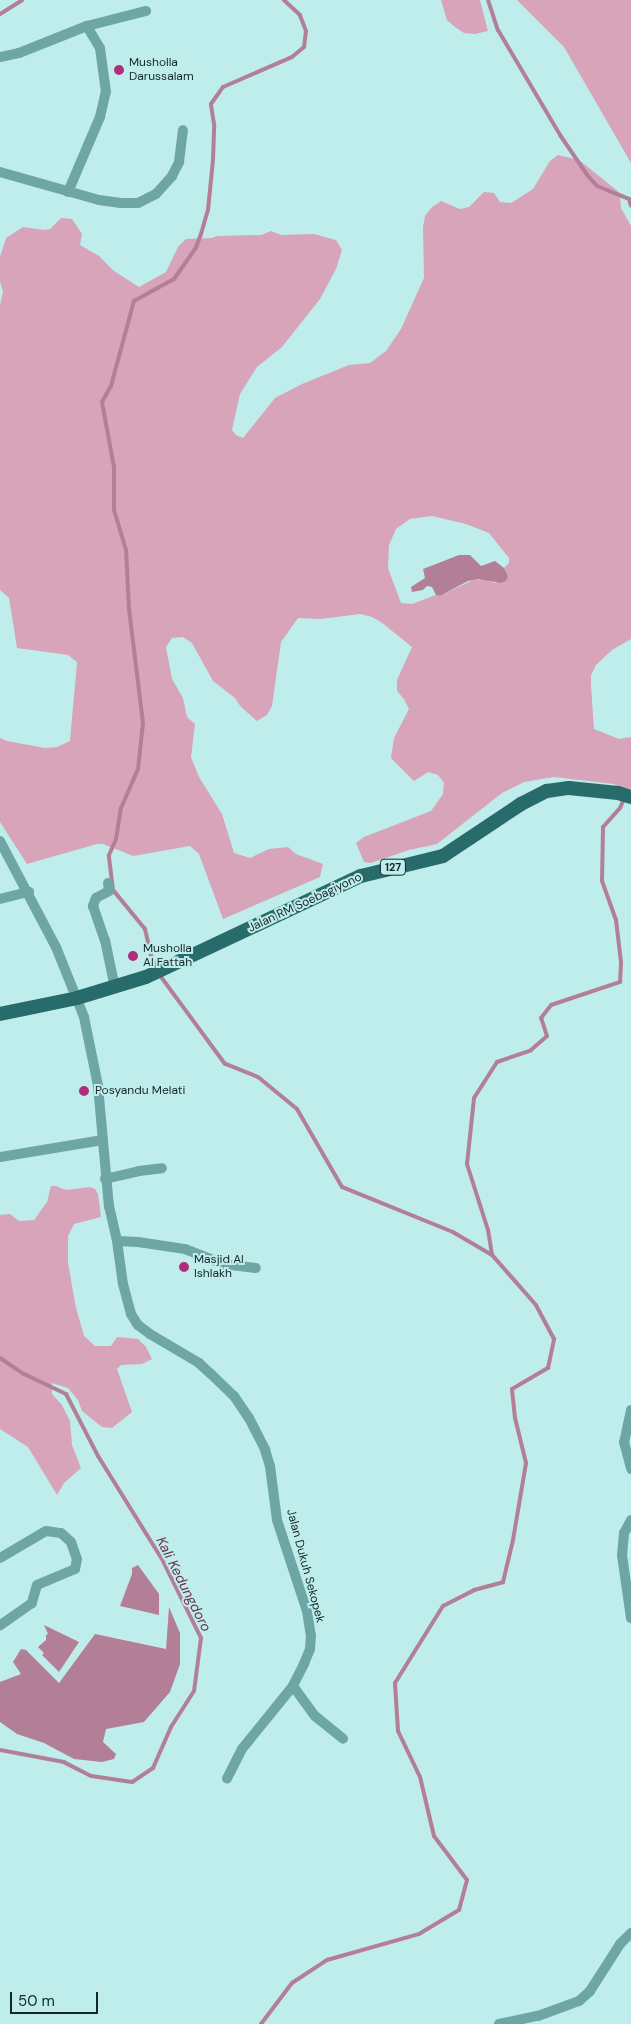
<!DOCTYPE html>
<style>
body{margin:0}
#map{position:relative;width:631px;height:2024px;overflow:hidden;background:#bfedec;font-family:"DM Sans",sans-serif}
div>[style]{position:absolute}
.green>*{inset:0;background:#d7a4ba}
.water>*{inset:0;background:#b37f96}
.stream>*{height:4px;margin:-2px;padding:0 2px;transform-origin:2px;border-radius:2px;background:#b37f96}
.minor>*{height:10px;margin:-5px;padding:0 5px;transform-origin:5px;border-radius:5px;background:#6ea6a6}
.primary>*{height:14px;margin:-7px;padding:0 7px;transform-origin:7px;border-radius:7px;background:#286b6b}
.dots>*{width:14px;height:14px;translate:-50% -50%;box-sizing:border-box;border:2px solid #bfedec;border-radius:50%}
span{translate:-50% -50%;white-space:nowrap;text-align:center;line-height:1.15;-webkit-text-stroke:4px #bfedec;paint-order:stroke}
.shield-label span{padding:1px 4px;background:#bfedec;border:1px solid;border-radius:4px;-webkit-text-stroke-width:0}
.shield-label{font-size:11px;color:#152727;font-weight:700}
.poi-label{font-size:12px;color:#152727}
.left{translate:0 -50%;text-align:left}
.street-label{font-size:12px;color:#152727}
.water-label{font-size:14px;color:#702e50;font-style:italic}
.scale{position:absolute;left:10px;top:1992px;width:88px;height:22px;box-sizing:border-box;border:2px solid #152727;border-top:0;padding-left:6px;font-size:15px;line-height:18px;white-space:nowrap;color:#152727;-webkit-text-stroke:4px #bfedec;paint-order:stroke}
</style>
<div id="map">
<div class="green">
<div style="clip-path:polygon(441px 0,480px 0,488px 31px,475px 34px,464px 33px,455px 27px,447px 20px)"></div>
<div style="clip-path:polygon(517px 0,631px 0,631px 163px,564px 47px)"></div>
<div style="clip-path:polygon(evenodd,558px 155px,579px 160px,620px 193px,621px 208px,631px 226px,631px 639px,612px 650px,596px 665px,591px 675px,591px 686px,594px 729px,619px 739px,631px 737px,631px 794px,614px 784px,554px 777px,524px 782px,502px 793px,437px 844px,409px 850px,371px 863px,364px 862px,356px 843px,364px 837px,431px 811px,443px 794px,444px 783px,438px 775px,428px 772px,414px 781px,391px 758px,394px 738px,409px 709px,404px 699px,397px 691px,397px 680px,412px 647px,381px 622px,372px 617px,360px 614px,321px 619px,298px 618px,281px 642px,272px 706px,267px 715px,257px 721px,241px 707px,235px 698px,213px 681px,192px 643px,183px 637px,172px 638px,166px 647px,172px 679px,183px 698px,187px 717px,195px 724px,191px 757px,199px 777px,222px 814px,234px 853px,250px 858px,269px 849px,288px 847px,296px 854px,323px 864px,320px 877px,223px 919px,199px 854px,190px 846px,133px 856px,103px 844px,97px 844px,27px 864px,0 822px,0 738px,7px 741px,45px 748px,57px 747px,70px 741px,77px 662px,68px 655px,17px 648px,9px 598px,0 590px,0 305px,3px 292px,0 282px,0 257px,6px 238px,23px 227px,44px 230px,50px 229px,61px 218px,72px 219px,82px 234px,80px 245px,99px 256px,114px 271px,139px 287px,166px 272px,178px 247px,186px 239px,212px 238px,217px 236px,261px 235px,271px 231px,281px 235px,314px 234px,336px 240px,342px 250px,336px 269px,320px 299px,282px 347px,257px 367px,240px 394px,232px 430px,236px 435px,243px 438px,275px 398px,302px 384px,349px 365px,370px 363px,386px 351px,401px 329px,424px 278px,423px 227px,425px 216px,432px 207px,441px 201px,460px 209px,469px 207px,484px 192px,494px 193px,500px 202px,511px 203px,533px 189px,550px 161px,558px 155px,432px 516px,466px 524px,489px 533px,509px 558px,509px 563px,504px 568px,508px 576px,505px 581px,495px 583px,484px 579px,473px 580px,440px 596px,436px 595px,412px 604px,401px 603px,388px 568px,389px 545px,396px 529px,410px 519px,432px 516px)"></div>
<div style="clip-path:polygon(51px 1186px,56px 1186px,66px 1190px,90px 1187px,95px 1189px,98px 1194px,101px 1217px,74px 1224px,68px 1236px,68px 1263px,76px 1308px,84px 1336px,95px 1346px,111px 1346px,117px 1337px,138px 1339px,146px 1347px,152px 1359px,142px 1364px,121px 1365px,117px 1369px,132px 1412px,112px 1428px,102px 1427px,82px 1411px,78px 1400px,68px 1388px,52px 1383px,52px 1394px,62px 1405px,70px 1421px,72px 1445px,81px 1468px,64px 1483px,57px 1495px,28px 1447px,0 1429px,0 1215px,10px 1214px,19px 1221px,34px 1220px,47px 1202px)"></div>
</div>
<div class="water">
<div style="clip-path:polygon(459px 555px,470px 555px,481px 566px,495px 561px,504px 568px,508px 576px,506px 581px,500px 583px,479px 579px,468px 581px,440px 596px,436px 595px,432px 587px,427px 586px,423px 590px,412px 592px,411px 587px,425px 578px,423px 569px)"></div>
<div style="clip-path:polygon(138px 1565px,159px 1594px,159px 1615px,120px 1606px,132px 1574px,132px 1568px)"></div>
<div style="clip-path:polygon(169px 1607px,180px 1633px,180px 1664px,170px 1692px,144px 1722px,106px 1729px,103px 1742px,116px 1754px,114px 1759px,102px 1762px,74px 1759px,44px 1743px,17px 1734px,0 1722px,0 1682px,21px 1674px,13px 1662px,21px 1649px,26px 1650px,59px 1683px,95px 1634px,166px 1649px)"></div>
<div style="clip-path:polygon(44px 1625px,79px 1642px,59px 1672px,42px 1655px,44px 1653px,38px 1647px,46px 1640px,46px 1635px,48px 1634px)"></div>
</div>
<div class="stream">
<div style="left:488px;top:0;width:32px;rotate:72deg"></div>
<div style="left:498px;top:30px;width:122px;rotate:59.4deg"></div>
<div style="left:560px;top:135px;width:50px;rotate:55.7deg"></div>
<div style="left:588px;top:176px;width:13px;rotate:48deg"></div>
<div style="left:597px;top:186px;width:35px;rotate:22deg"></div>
<div style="left:629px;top:199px;width:7px;rotate:74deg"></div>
<div style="left:0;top:14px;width:26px;rotate:-32deg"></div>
<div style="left:492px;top:1255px;width:25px;rotate:-99deg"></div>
<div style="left:488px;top:1230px;width:69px;rotate:-107.7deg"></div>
<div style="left:467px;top:1164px;width:66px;rotate:-83.9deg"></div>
<div style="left:474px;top:1098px;width:43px;rotate:-57.4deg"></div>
<div style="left:497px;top:1062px;width:36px;rotate:-19deg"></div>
<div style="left:531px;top:1050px;width:21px;rotate:-41deg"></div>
<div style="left:547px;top:1036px;width:19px;rotate:-108deg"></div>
<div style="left:541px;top:1018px;width:16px;rotate:-52deg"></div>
<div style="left:551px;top:1005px;width:73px;rotate:-18.4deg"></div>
<div style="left:620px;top:982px;width:20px;rotate:-87deg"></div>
<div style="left:621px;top:962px;width:42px;rotate:-96.8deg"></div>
<div style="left:616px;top:920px;width:41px;rotate:-109.7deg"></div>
<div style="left:602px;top:881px;width:54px;rotate:-88.9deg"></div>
<div style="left:603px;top:827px;width:25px;rotate:-48deg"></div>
<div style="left:620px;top:808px;width:10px;rotate:-66deg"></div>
<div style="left:0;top:1358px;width:29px;rotate:34deg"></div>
<div style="left:24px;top:1374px;width:47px;rotate:25.5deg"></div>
<div style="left:66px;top:1394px;width:70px;rotate:62.7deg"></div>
<div style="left:98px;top:1456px;width:123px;rotate:58.2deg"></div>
<div style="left:163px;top:1561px;width:86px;rotate:63.7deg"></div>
<div style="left:201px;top:1638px;width:53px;rotate:97.5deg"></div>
<div style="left:194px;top:1691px;width:43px;rotate:122.6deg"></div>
<div style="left:171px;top:1727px;width:45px;rotate:113.7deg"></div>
<div style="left:153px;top:1768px;width:25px;rotate:146deg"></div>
<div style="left:132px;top:1782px;width:41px;rotate:-171.7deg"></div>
<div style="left:91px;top:1776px;width:30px;rotate:-153deg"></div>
<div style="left:64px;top:1762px;width:65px;rotate:-169.4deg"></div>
<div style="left:261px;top:2024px;width:51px;rotate:-52.9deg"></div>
<div style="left:292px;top:1983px;width:42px;rotate:-33.3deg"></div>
<div style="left:327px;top:1960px;width:96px;rotate:-15.8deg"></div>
<div style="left:419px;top:1934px;width:47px;rotate:-31deg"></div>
<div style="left:459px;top:1910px;width:31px;rotate:-75deg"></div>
<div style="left:467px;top:1880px;width:55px;rotate:-126.9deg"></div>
<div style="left:434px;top:1836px;width:61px;rotate:-103.3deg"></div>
<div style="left:420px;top:1777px;width:51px;rotate:-115.6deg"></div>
<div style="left:398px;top:1731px;width:48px;rotate:-93.6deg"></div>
<div style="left:395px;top:1683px;width:91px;rotate:-58.1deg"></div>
<div style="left:443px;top:1606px;width:35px;rotate:-27deg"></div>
<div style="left:474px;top:1590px;width:30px;rotate:-15deg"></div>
<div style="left:503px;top:1582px;width:43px;rotate:-76.6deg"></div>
<div style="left:513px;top:1540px;width:78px;rotate:-80.4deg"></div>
<div style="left:526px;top:1463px;width:46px;rotate:-103.7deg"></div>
<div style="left:515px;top:1418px;width:29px;rotate:-96deg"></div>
<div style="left:512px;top:1389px;width:42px;rotate:-30.3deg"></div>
<div style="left:548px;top:1368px;width:30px;rotate:-78deg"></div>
<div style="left:554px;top:1339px;width:38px;rotate:-118deg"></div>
<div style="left:536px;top:1305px;width:67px;rotate:-131.3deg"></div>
<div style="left:492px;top:1255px;width:45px;rotate:-149.5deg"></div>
<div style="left:453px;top:1232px;width:120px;rotate:-157.9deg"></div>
<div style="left:342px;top:1187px;width:90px;rotate:-120deg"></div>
<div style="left:297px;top:1109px;width:50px;rotate:-140.6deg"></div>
<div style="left:258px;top:1077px;width:35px;rotate:-158deg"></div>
<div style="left:225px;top:1064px;width:112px;rotate:-126.3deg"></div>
<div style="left:159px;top:974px;width:21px;rotate:-113deg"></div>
<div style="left:151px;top:955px;width:27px;rotate:-103deg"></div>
<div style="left:145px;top:929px;width:50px;rotate:-129.4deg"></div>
<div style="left:113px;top:890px;width:35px;rotate:-97deg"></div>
<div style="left:109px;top:855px;width:17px;rotate:-66deg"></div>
<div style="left:116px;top:839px;width:31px;rotate:-81deg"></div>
<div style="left:121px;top:808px;width:43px;rotate:-66.4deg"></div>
<div style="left:138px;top:769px;width:46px;rotate:-83.8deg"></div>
<div style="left:143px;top:723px;width:115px;rotate:-97deg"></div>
<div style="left:129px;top:609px;width:59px;rotate:-92.9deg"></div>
<div style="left:126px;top:550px;width:42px;rotate:-106.7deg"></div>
<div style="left:114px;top:510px;width:43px;rotate:-90deg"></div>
<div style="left:114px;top:467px;width:66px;rotate:-100.5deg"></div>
<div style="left:102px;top:402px;width:18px;rotate:-61deg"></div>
<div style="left:111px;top:386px;width:88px;rotate:-74.9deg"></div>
<div style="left:134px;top:301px;width:46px;rotate:-28.8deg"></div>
<div style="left:174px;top:279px;width:39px;rotate:-55deg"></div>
<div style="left:196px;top:247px;width:14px;rotate:-69deg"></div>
<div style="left:201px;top:234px;width:25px;rotate:-74deg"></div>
<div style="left:208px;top:210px;width:50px;rotate:-84.3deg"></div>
<div style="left:213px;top:160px;width:36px;rotate:-88deg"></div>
<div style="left:214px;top:124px;width:20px;rotate:-99deg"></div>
<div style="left:211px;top:104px;width:21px;rotate:-55deg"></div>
<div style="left:223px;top:87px;width:75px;rotate:-23.5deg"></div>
<div style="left:292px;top:57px;width:16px;rotate:-40deg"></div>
<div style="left:304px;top:47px;width:16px;rotate:-83deg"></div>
<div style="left:306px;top:31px;width:17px;rotate:-111deg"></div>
<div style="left:300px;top:15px;width:22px;rotate:-137deg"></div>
</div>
<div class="minor">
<div style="left:0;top:57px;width:19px;rotate:-12deg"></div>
<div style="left:19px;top:53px;width:73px;rotate:-21.7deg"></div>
<div style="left:87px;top:26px;width:61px;rotate:-14.3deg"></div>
<div style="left:0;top:172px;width:103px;rotate:15.8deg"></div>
<div style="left:99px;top:200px;width:22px;rotate:8deg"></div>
<div style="left:121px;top:203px;width:17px"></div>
<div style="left:138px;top:203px;width:20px;rotate:-27deg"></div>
<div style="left:156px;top:194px;width:24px;rotate:-48deg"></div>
<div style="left:172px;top:176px;width:16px;rotate:-63deg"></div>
<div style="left:179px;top:162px;width:32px;rotate:-83deg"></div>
<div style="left:68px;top:192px;width:82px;rotate:-66.9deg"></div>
<div style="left:100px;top:117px;width:26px;rotate:-77deg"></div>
<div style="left:106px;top:92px;width:44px;rotate:-97.8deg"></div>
<div style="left:100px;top:48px;width:26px;rotate:-121deg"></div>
<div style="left:0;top:841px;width:120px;rotate:62.2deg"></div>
<div style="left:56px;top:947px;width:75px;rotate:68.2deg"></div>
<div style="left:84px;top:1017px;width:70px;rotate:78.5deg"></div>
<div style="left:98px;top:1086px;width:121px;rotate:84.8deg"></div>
<div style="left:109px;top:1206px;width:36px;rotate:77deg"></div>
<div style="left:117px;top:1241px;width:43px;rotate:82.1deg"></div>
<div style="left:123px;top:1284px;width:31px;rotate:75deg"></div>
<div style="left:131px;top:1314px;width:13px;rotate:58deg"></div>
<div style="left:138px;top:1325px;width:15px;rotate:37deg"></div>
<div style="left:150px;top:1334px;width:57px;rotate:30.6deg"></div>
<div style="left:199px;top:1363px;width:16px;rotate:43deg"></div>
<div style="left:211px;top:1374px;width:32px;rotate:44deg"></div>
<div style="left:234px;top:1396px;width:27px;rotate:56deg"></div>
<div style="left:249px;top:1418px;width:36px;rotate:63deg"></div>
<div style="left:265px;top:1450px;width:17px;rotate:73deg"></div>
<div style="left:270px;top:1466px;width:54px;rotate:82.6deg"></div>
<div style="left:277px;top:1520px;width:96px;rotate:71.8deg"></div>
<div style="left:307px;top:1611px;width:24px;rotate:81deg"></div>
<div style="left:311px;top:1635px;width:14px;rotate:94deg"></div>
<div style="left:310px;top:1649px;width:16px;rotate:112deg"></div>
<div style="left:304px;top:1664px;width:25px;rotate:117deg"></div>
<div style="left:293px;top:1686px;width:81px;rotate:129deg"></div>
<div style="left:242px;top:1749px;width:33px;rotate:117deg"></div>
<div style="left:108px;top:883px;width:8px;rotate:83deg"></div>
<div style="left:109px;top:891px;width:15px;rotate:152deg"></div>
<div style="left:96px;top:898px;width:9px;rotate:111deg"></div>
<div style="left:93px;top:906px;width:36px;rotate:71deg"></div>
<div style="left:105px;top:940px;width:49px;rotate:78.2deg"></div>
<div style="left:0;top:899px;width:30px;rotate:-14deg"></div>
<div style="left:0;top:1157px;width:104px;rotate:-9.4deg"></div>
<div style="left:105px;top:1179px;width:35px;rotate:-13deg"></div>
<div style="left:139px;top:1171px;width:23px;rotate:-7deg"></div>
<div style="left:117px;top:1241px;width:21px;rotate:3deg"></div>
<div style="left:138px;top:1242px;width:48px;rotate:8.5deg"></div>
<div style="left:185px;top:1249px;width:41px;rotate:21.5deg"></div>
<div style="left:223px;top:1264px;width:33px;rotate:7deg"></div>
<div style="left:631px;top:1410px;width:33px;rotate:102deg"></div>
<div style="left:624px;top:1442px;width:28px;rotate:75deg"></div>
<div style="left:631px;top:1520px;width:15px;rotate:118deg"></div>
<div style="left:624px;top:1533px;width:22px;rotate:95deg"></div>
<div style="left:622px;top:1555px;width:64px;rotate:81.9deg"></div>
<div style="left:0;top:1558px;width:53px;rotate:-30.4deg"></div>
<div style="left:46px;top:1531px;width:15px;rotate:8deg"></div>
<div style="left:61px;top:1533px;width:13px;rotate:42deg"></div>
<div style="left:71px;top:1542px;width:18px;rotate:71deg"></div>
<div style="left:77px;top:1559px;width:10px;rotate:101deg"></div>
<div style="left:75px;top:1569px;width:41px;rotate:157.2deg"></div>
<div style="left:37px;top:1585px;width:19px;rotate:106deg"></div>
<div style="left:32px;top:1603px;width:39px;rotate:145deg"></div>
<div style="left:293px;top:1686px;width:37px;rotate:54deg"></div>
<div style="left:315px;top:1716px;width:36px;rotate:39deg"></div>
<div style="left:499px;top:2024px;width:40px;rotate:-12deg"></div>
<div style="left:538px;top:2016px;width:44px;rotate:-20.1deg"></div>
<div style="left:579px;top:2001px;width:15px;rotate:-42deg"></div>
<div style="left:590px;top:1991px;width:56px;rotate:-57.4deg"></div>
<div style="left:620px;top:1944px;width:16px;rotate:-45deg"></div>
</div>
<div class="primary">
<div style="left:0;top:1014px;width:79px;rotate:-11.7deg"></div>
<div style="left:77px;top:998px;width:72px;rotate:-16.9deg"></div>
<div style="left:146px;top:977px;width:238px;rotate:-25.2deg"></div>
<div style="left:361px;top:876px;width:84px;rotate:-13.7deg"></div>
<div style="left:443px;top:856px;width:94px;rotate:-33.7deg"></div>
<div style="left:521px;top:804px;width:29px;rotate:-27deg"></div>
<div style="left:547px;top:791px;width:22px;rotate:-8deg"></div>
<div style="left:569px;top:788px;width:49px;rotate:5.8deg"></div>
<div style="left:618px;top:793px;width:14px;rotate:17deg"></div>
</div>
<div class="dots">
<div style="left:119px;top:70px;background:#b02d77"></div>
<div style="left:133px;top:956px;background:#b02d77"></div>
<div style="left:84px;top:1091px;background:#b02d77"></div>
<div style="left:184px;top:1267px;background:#b02d77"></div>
</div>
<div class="shield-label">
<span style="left:393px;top:867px">127</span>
</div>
<div class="poi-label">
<span class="left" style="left:129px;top:70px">Musholla<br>Darussalam</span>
<span class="left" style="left:143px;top:956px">Musholla<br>Al Fattah</span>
<span class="left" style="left:95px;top:1091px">Posyandu Melati</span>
<span class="left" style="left:194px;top:1267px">Masjid Al<br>Ishlakh</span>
</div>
<div class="street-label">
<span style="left:305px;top:903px;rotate:-25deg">Jalan RM Soebagiyono</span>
<span style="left:305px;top:1566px;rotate:75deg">Jalan Dukuh Sekopek</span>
</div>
<div class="water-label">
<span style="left:184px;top:1584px;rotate:63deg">Kali Kedungdoro</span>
</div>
<div class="scale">50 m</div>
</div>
